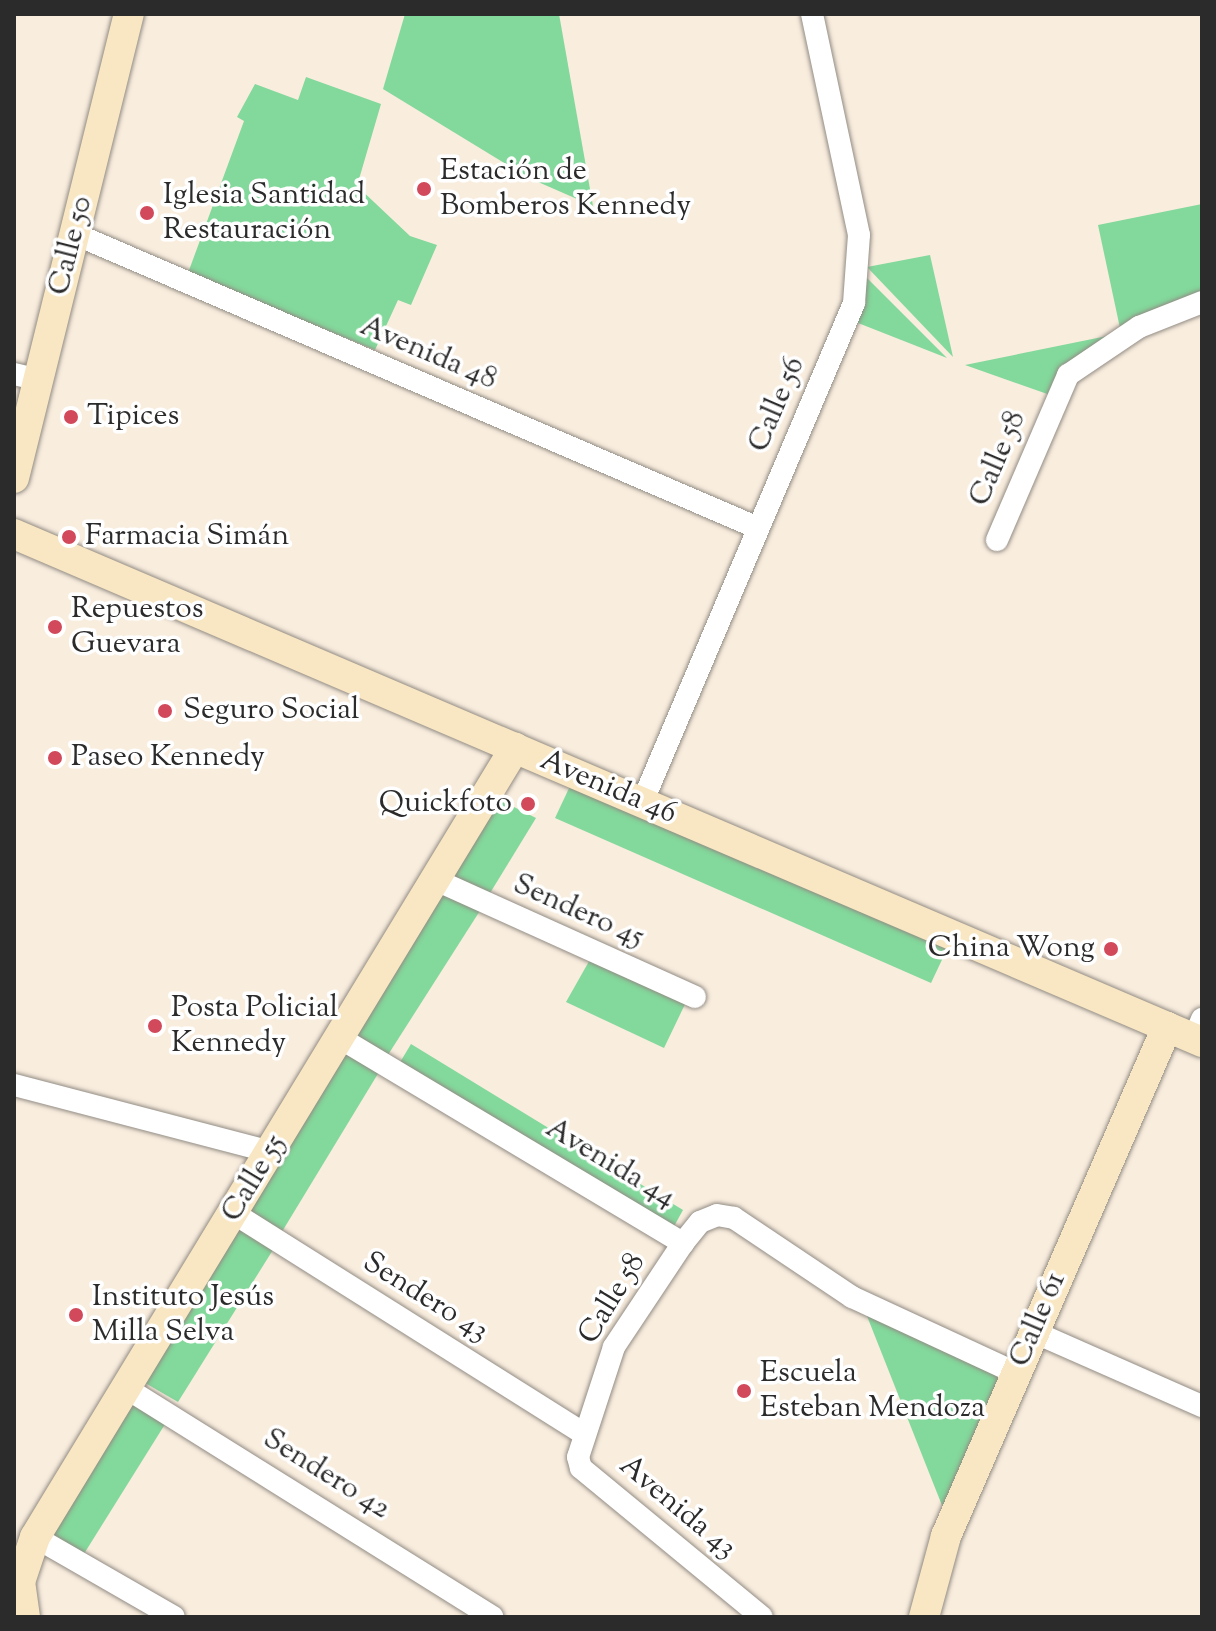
<!DOCTYPE html>
<meta charset="utf-8">
<style>
body{margin:0}
#map{position:relative;width:1216px;height:1631px;overflow:hidden;background:#f9edde;font-family:"Sorts Mill Goudy",serif}
div>[style]{position:absolute}
.green>*{inset:0;background:#83d89b}
.roads{filter:drop-shadow(0 0 2px #928c84) drop-shadow(0 0 2px #928c84)}
.street>*{height:22px;margin:-11px;padding:0 11px;transform-origin:11px;border-radius:11px;background:#fff}
.secondary>*{height:30px;margin:-15px;padding:0 15px;transform-origin:15px;border-radius:15px;background:#f9e7c3}
.dots>*{width:22px;height:22px;translate:-50% -50%;box-sizing:border-box;border:4px solid #fff;border-radius:50%}
span{translate:-50% -50%;white-space:nowrap;text-align:center;line-height:1.15;-webkit-text-stroke:7px #fff;paint-order:stroke}
.poi-label{font-size:30px;color:#2b2b2b}
.left{translate:0 -50%;text-align:left}
.right{translate:-100% -50%;text-align:right}
.street-label{font-size:30px;color:#2b2b2b}
.frame{position:absolute;inset:0;border:16px solid #2b2b2b;pointer-events:none}
</style>
<div id="map">
<div class="green">
<div style="clip-path:polygon(405px 14px,559px 14px,593px 206px,529px 178px,383px 89px)"></div>
<div style="clip-path:polygon(306px 77px,381px 104px,357px 186px,410px 236px,437px 245px,411px 305px,398px 300px,375px 350px,188px 273px,244px 121px,237px 117px,255px 84px,298px 100px)"></div>
<div style="clip-path:polygon(1202px 204px,1202px 292px,1120px 328px,1098px 225px)"></div>
<div style="clip-path:polygon(930px 255px,953px 357px,867px 267px)"></div>
<div style="clip-path:polygon(864px 275px,947px 358px,853px 321px)"></div>
<div style="clip-path:polygon(1112px 335px,1053px 396px,965px 365px)"></div>
<div style="clip-path:polygon(571px 784px,948px 947px,931px 983px,555px 818px)"></div>
<div style="clip-path:polygon(492px 796px,536px 818px,487px 898px,443px 878px)"></div>
<div style="clip-path:polygon(437px 887px,483px 906px,386px 1058px,348px 1036px)"></div>
<div style="clip-path:polygon(592px 956px,688px 998px,664px 1048px,566px 1002px)"></div>
<div style="clip-path:polygon(411px 1044px,683px 1210px,672px 1230px,399px 1064px)"></div>
<div style="clip-path:polygon(340px 1051px,379px 1072px,280px 1235px,244px 1214px)"></div>
<div style="clip-path:polygon(239px 1223px,276px 1245px,178px 1402px,140px 1380px)"></div>
<div style="clip-path:polygon(865px 1311px,1008px 1376px,947px 1518px)"></div>
<div style="clip-path:polygon(133px 1389px,172px 1413px,82px 1557px,44px 1533px)"></div>
</div>
<div class="roads">
<div class="street">
<div style="left:75px;top:234px;width:744px;rotate:23.29deg"></div>
<div style="left:14px;top:374px;width:26px;rotate:13deg"></div>
<div style="left:997px;top:540px;width:180px;rotate:-66.7deg"></div>
<div style="left:1068px;top:375px;width:86px;rotate:-34.1deg"></div>
<div style="left:1139px;top:327px;width:68px;rotate:-21.6deg"></div>
<div style="left:642px;top:803px;width:543px;rotate:-67.02deg"></div>
<div style="left:854px;top:303px;width:68px;rotate:-85.8deg"></div>
<div style="left:859px;top:235px;width:226px;rotate:-102deg"></div>
<div style="left:436px;top:880px;width:284px;rotate:24.3deg"></div>
<div style="left:340px;top:1038px;width:400px;rotate:30.9deg"></div>
<div style="left:683px;top:1243px;width:27px;rotate:-51deg"></div>
<div style="left:700px;top:1222px;width:18px;rotate:-22deg"></div>
<div style="left:717px;top:1215px;width:17px;rotate:10deg"></div>
<div style="left:734px;top:1218px;width:142px;rotate:33.8deg"></div>
<div style="left:852px;top:1297px;width:181px;rotate:24.9deg"></div>
<div style="left:1194px;top:1038px;width:21px;rotate:-67deg"></div>
<div style="left:14px;top:1085px;width:266px;rotate:14.6deg"></div>
<div style="left:235px;top:1214px;width:411px;rotate:32.2deg"></div>
<div style="left:683px;top:1243px;width:125px;rotate:123.6deg"></div>
<div style="left:614px;top:1347px;width:116px;rotate:108.1deg"></div>
<div style="left:578px;top:1457px;width:11px;rotate:75deg"></div>
<div style="left:581px;top:1468px;width:234px;rotate:39.5deg"></div>
<div style="left:1034px;top:1332px;width:184px;rotate:23.8deg"></div>
<div style="left:126px;top:1388px;width:432px;rotate:32deg"></div>
<div style="left:35px;top:1537px;width:160px;rotate:29.9deg"></div>
</div>
<div class="secondary">
<div style="left:14px;top:478px;width:478px;rotate:-76.1deg"></div>
<div style="left:14px;top:534px;width:1292px;rotate:23.15deg"></div>
<div style="left:25px;top:1617px;width:35px;rotate:-98deg"></div>
<div style="left:20px;top:1582px;width:47px;rotate:-71.6deg"></div>
<div style="left:35px;top:1537px;width:924px;rotate:-58.69deg"></div>
<div style="left:924px;top:1617px;width:84px;rotate:-74.8deg"></div>
<div style="left:946px;top:1536px;width:555px;rotate:-66.53deg"></div>
</div>
</div>
<div class="dots">
<div style="left:424px;top:189px;background:#d1495b"></div>
<div style="left:147px;top:213px;background:#d1495b"></div>
<div style="left:71px;top:417px;background:#d1495b"></div>
<div style="left:69px;top:537px;background:#d1495b"></div>
<div style="left:55px;top:627px;background:#d1495b"></div>
<div style="left:165px;top:711px;background:#d1495b"></div>
<div style="left:55px;top:758px;background:#d1495b"></div>
<div style="left:528px;top:804px;background:#d1495b"></div>
<div style="left:1111px;top:949px;background:#d1495b"></div>
<div style="left:155px;top:1026px;background:#d1495b"></div>
<div style="left:76px;top:1315px;background:#d1495b"></div>
<div style="left:744px;top:1391px;background:#d1495b"></div>
</div>
<div class="poi-label">
<span class="left" style="left:440px;top:189px">Estación de<br>Bomberos Kennedy</span>
<span class="left" style="left:163px;top:213px">Iglesia Santidad<br>Restauración</span>
<span class="left" style="left:87px;top:417px">Tipices</span>
<span class="left" style="left:85px;top:537px">Farmacia Simán</span>
<span class="left" style="left:71px;top:627px">Repuestos<br>Guevara</span>
<span class="left" style="left:183px;top:711px">Seguro Social</span>
<span class="left" style="left:71px;top:758px">Paseo Kennedy</span>
<span class="right" style="left:512px;top:804px">Quickfoto</span>
<span class="right" style="left:1095px;top:949px">China Wong</span>
<span class="left" style="left:171px;top:1026px">Posta Policial<br>Kennedy</span>
<span class="left" style="left:92px;top:1315px">Instituto Jesús<br>Milla Selva</span>
<span class="left" style="left:760px;top:1391px">Escuela<br>Esteban Mendoza</span>
</div>
<div class="street-label">
<span style="left:72px;top:246px;rotate:-76deg">Calle 50</span>
<span style="left:428px;top:354px;rotate:23deg">Avenida 48</span>
<span style="left:778px;top:405px;rotate:-67deg">Calle 56</span>
<span style="left:999px;top:459px;rotate:-67deg">Calle 58</span>
<span style="left:608px;top:788px;rotate:23deg">Avenida 46</span>
<span style="left:578px;top:912px;rotate:24deg">Sendero 45</span>
<span style="left:610px;top:1164px;rotate:31deg">Avenida 44</span>
<span style="left:255px;top:1179px;rotate:-59deg">Calle 55</span>
<span style="left:425px;top:1298px;rotate:32deg">Sendero 43</span>
<span style="left:613px;top:1299px;rotate:-59deg">Calle 58</span>
<span style="left:1039px;top:1320px;rotate:-67deg">Calle 61</span>
<span style="left:326px;top:1475px;rotate:32deg">Sendero 42</span>
<span style="left:677px;top:1508px;rotate:40deg">Avenida 43</span>
</div>
<div class="frame"></div>
</div>
